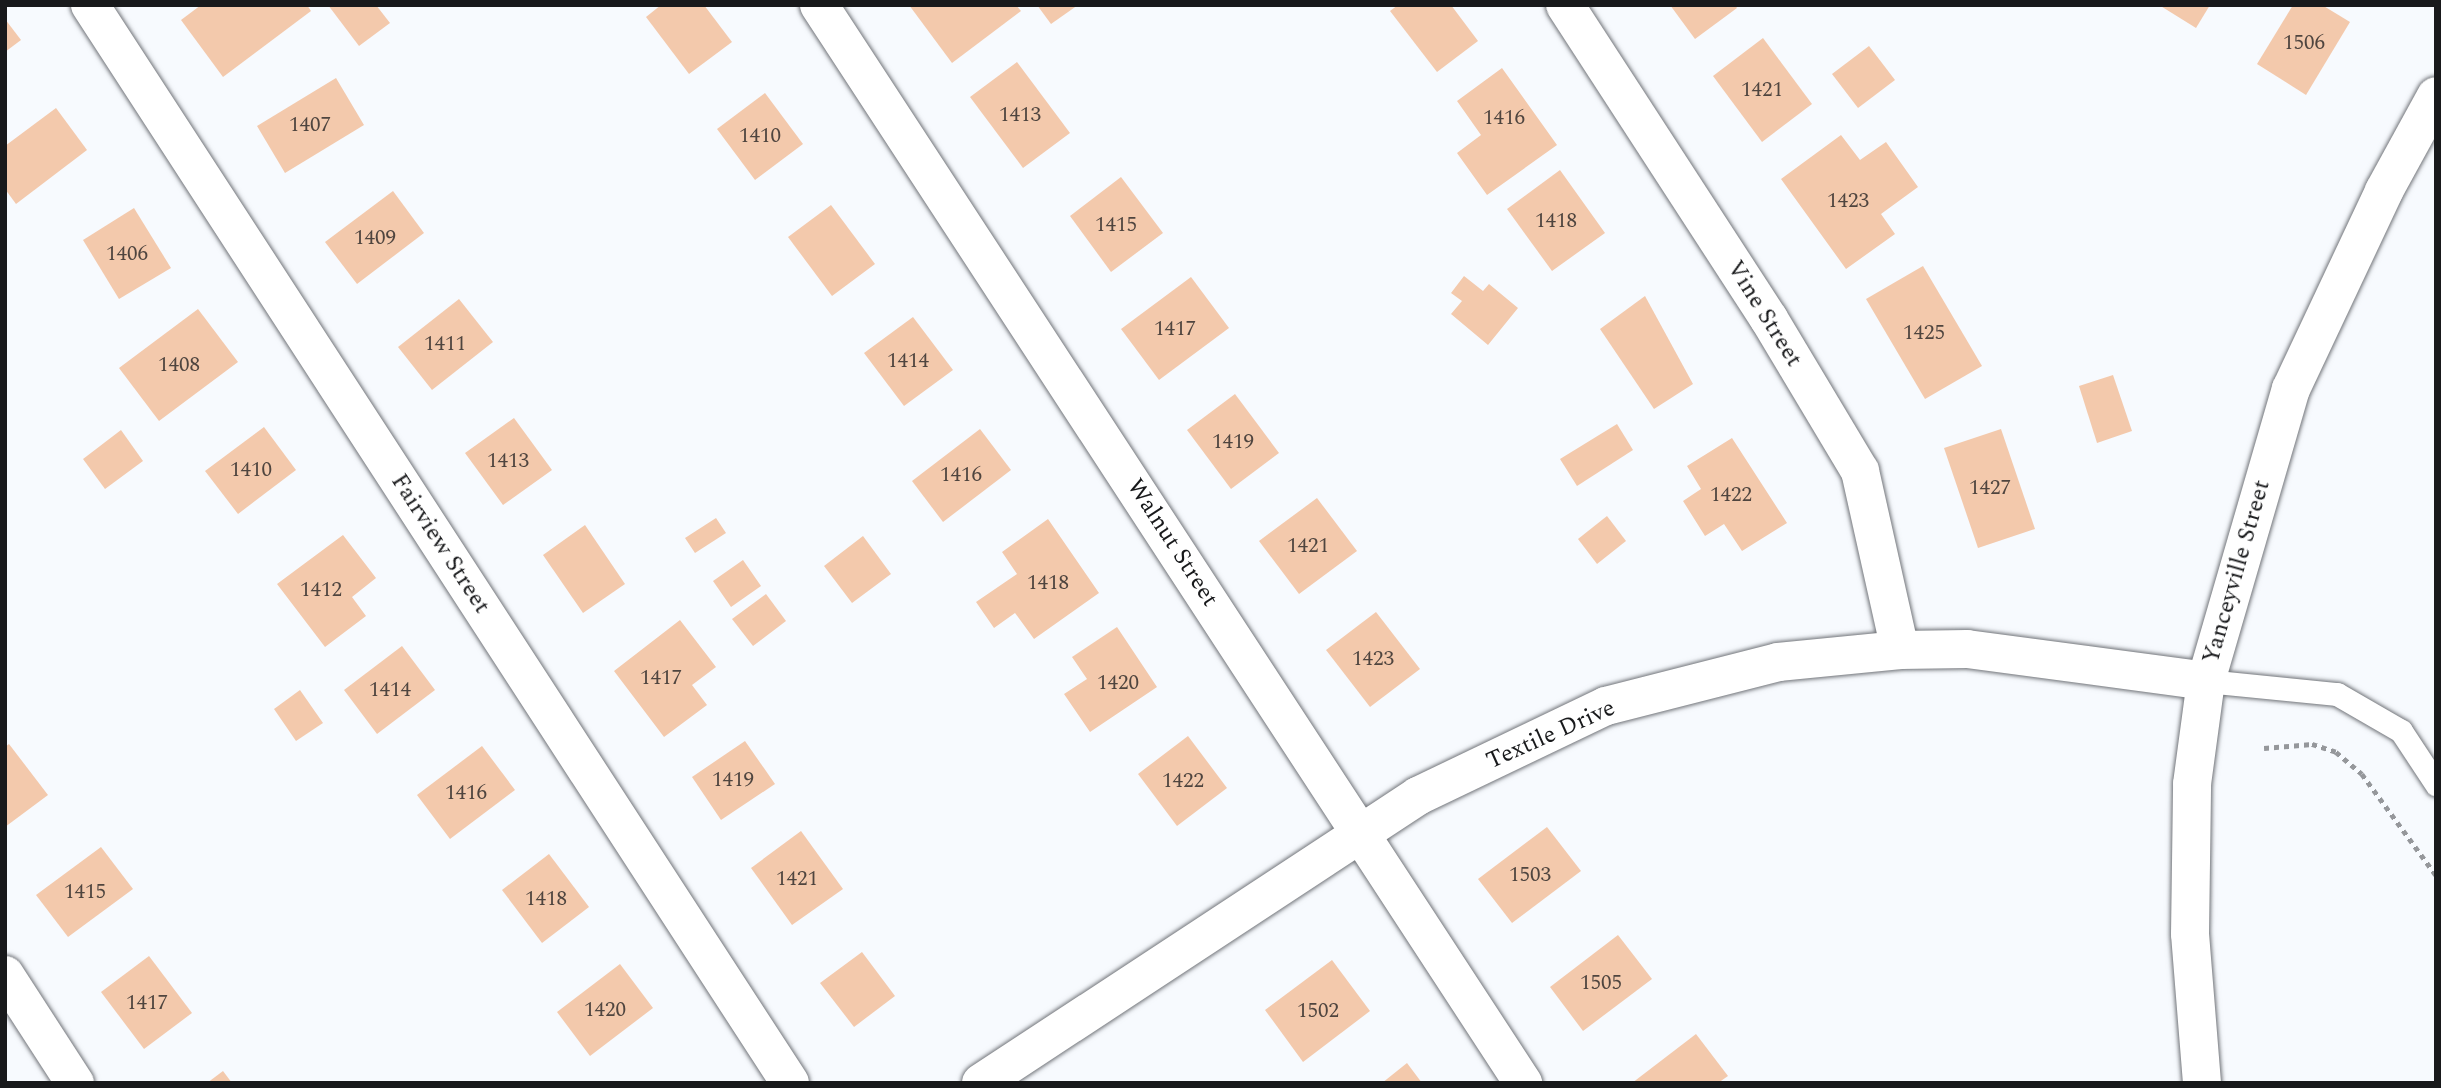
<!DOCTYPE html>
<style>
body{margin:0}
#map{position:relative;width:2441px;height:1088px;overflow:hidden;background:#f7fafe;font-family:Spectral,serif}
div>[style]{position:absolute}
.building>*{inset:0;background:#f3c9ac}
.path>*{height:4.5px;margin-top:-2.25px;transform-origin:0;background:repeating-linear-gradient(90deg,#95979b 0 5px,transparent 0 10px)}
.roads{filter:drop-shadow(0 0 2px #72757a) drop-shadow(0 0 2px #72757a)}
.lane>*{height:23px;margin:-11.5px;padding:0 11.5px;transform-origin:11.5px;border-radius:11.5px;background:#fff}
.street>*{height:38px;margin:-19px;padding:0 19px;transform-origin:19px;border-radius:19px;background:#fff}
.secondary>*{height:38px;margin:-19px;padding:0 19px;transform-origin:19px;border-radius:19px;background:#fff}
span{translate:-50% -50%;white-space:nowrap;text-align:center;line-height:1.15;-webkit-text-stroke:5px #fff;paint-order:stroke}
.number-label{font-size:21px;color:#4f453f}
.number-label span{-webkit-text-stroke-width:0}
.street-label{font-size:24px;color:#18191b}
.frame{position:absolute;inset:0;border:7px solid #18191b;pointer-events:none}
</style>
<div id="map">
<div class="building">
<div style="clip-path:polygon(201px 5px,307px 5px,311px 11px,223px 77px,181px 20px)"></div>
<div style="clip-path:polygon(328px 5px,376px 5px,390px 23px,359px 46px)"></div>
<div style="clip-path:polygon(661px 5px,704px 5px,732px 42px,689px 74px,646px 17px)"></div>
<div style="clip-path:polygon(909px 5px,1016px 5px,1021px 11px,952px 63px)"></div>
<div style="clip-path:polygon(1037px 5px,1078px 5px,1051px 24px)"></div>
<div style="clip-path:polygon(1398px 5px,1451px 5px,1478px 41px,1437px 72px,1390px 11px)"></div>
<div style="clip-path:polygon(1670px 5px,1735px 5px,1737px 8px,1695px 39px)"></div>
<div style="clip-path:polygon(2159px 5px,2210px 5px,2196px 28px)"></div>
<div style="clip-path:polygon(2293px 5px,2322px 5px,2350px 22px,2306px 95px,2257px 64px)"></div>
<div style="clip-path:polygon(5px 19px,21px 40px,5px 52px)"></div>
<div style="clip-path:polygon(1763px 38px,1812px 104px,1762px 142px,1713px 76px)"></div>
<div style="clip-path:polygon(1869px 46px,1895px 80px,1858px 108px,1832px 74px)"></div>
<div style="clip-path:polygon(1017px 62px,1070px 133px,1023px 168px,970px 97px)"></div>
<div style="clip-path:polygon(1502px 68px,1557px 145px,1487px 195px,1457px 153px,1481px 135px,1457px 101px)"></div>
<div style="clip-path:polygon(336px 78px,364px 125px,285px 173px,257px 126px)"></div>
<div style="clip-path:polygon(765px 93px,803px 144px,755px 180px,717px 129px)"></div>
<div style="clip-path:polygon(56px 108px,87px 150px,16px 204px,5px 189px,5px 146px)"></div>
<div style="clip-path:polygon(1841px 135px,1860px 160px,1886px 142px,1918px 187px,1881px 214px,1895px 234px,1846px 269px,1781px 179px)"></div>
<div style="clip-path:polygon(1560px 170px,1605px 233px,1552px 271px,1507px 209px)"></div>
<div style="clip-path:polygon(1121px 177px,1163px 233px,1111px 272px,1070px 216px)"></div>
<div style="clip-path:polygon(393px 191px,424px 233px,357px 284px,325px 242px)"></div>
<div style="clip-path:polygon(831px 205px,875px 264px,832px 296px,788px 237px)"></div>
<div style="clip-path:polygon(134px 208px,171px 268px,119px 299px,83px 240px)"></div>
<div style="clip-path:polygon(1923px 266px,1982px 366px,1925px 399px,1866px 299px)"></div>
<div style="clip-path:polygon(1464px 276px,1483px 291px,1489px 284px,1518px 308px,1488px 345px,1451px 314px,1462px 301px,1451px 293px)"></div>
<div style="clip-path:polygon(1191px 277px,1229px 328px,1159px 380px,1121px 329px)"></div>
<div style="clip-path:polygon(1645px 296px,1693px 384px,1654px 409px,1600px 329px)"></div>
<div style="clip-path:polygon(459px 299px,493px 342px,432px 390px,398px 347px)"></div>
<div style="clip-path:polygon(198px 309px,238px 362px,159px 421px,119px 368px)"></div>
<div style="clip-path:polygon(913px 317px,953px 370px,904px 406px,864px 353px)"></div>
<div style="clip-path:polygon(2113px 375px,2132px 431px,2097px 443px,2079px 386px)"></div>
<div style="clip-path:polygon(1235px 394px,1279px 453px,1231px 489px,1187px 430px)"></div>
<div style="clip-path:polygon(514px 418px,552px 470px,503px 505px,465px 453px)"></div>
<div style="clip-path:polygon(1617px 424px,1633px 450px,1577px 486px,1560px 459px)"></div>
<div style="clip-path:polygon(264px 427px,296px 470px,238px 514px,205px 471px)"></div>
<div style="clip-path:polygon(980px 429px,1011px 470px,943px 522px,912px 481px)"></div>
<div style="clip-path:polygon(2001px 429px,2035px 529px,1978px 548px,1944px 448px)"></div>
<div style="clip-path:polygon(121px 430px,143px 461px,105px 489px,83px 459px)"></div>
<div style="clip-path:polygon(1732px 438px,1787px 523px,1742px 551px,1724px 524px,1705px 536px,1683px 501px,1701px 489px,1687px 466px)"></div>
<div style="clip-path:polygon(1317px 498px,1357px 551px,1299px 594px,1259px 541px)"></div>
<div style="clip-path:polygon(1607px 516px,1626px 541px,1597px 564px,1578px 539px)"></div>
<div style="clip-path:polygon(716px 518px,726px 533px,695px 553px,685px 538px)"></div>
<div style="clip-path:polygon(1048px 519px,1099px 593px,1034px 639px,1015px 613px,994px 628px,976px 602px,1017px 574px,1002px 552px)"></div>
<div style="clip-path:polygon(585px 525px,625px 584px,583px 613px,543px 555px)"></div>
<div style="clip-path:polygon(343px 535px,376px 578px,352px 597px,366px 616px,325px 647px,277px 584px)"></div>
<div style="clip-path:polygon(863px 536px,891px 574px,852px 603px,824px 566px)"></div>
<div style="clip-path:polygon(743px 560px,761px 586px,731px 607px,713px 581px)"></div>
<div style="clip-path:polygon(766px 594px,786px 621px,753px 646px,732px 619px)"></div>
<div style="clip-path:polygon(1376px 612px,1420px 669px,1370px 707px,1326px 650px)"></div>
<div style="clip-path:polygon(680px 620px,716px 667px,692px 685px,707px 705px,664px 737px,614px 671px)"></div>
<div style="clip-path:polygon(1117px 627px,1157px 687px,1090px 732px,1064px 694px,1087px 679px,1072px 657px)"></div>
<div style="clip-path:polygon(402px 646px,435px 690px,377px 734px,344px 690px)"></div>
<div style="clip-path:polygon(300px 690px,323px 723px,296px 741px,274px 709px)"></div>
<div style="clip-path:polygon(1188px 736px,1227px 788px,1177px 826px,1138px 774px)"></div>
<div style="clip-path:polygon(745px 741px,775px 784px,721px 820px,692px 777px)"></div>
<div style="clip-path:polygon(9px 744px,48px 795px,5px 827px,5px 747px)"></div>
<div style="clip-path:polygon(482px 746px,515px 790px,450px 839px,417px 795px)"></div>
<div style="clip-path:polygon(1547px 827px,1581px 871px,1512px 923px,1478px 879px)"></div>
<div style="clip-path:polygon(801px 831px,843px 889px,792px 925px,751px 868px)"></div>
<div style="clip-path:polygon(101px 847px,133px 889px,68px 937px,36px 895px)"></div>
<div style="clip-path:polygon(549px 854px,589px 907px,542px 943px,502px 890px)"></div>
<div style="clip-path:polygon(1618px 935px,1652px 979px,1583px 1031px,1550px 987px)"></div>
<div style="clip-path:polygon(862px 952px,895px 996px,854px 1027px,820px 983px)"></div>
<div style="clip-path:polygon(149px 956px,192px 1013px,144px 1049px,101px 992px)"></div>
<div style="clip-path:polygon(1332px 960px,1370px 1011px,1303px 1062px,1265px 1010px)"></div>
<div style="clip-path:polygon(620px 964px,653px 1008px,590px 1056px,557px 1012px)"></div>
<div style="clip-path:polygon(1696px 1034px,1728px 1076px,1718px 1083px,1632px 1083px)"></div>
<div style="clip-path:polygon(1407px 1063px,1422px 1083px,1382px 1083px)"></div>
<div style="clip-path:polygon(223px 1071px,232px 1083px,207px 1083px)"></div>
</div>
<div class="path">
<div style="left:2264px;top:748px;width:48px;rotate:-4.8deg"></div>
<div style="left:2312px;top:744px;width:25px;rotate:18deg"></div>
<div style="left:2336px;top:752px;width:34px;rotate:40deg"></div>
<div style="left:2362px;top:774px;width:125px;rotate:53.8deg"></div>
</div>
<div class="roads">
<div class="lane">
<div style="left:2206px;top:681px;width:132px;rotate:5.7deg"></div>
<div style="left:2337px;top:694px;width:74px;rotate:30deg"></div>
<div style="left:2401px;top:731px;width:64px;rotate:56.6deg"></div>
</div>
<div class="street">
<div style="left:90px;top:5px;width:1285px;rotate:57deg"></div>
<div style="left:819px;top:5px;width:1288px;rotate:56.85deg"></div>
<div style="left:1565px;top:5px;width:374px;rotate:57deg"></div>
<div style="left:1769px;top:319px;width:177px;rotate:59.1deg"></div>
<div style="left:1860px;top:471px;width:183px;rotate:77.4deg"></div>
<div style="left:5px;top:975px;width:129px;rotate:57.1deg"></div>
</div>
<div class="secondary">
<div style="left:981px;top:1083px;width:523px;rotate:-33.29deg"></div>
<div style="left:1418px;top:796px;width:208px;rotate:-25.6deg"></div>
<div style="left:1606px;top:706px;width:178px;rotate:-14.3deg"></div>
<div style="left:1778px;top:662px;width:123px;rotate:-5.6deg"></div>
<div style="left:1900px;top:650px;width:67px;rotate:-0.9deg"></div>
<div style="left:1967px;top:649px;width:241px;rotate:7.6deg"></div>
<div style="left:2202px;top:1083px;width:149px;rotate:-94.6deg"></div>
<div style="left:2190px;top:934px;width:150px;rotate:-89.2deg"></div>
<div style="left:2192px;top:784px;width:104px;rotate:-82.3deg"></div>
<div style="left:2206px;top:681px;width:304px;rotate:-73.8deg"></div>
<div style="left:2291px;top:389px;width:219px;rotate:-64.8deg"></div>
<div style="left:2384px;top:191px;width:108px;rotate:-61.3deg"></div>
</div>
</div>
<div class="number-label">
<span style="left:2304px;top:43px">1506</span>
<span style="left:1762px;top:90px">1421</span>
<span style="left:1020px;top:115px">1413</span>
<span style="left:1504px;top:118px">1416</span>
<span style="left:310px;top:125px">1407</span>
<span style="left:760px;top:136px">1410</span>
<span style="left:1848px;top:201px">1423</span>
<span style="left:1556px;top:221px">1418</span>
<span style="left:1116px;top:225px">1415</span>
<span style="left:375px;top:238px">1409</span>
<span style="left:127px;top:254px">1406</span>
<span style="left:1175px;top:329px">1417</span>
<span style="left:1924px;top:333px">1425</span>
<span style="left:445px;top:344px">1411</span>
<span style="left:908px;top:361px">1414</span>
<span style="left:179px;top:365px">1408</span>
<span style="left:1233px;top:442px">1419</span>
<span style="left:508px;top:461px">1413</span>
<span style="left:251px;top:470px">1410</span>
<span style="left:961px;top:475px">1416</span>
<span style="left:1990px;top:488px">1427</span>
<span style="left:1731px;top:495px">1422</span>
<span style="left:1308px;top:546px">1421</span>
<span style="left:1048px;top:583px">1418</span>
<span style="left:321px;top:590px">1412</span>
<span style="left:1373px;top:659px">1423</span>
<span style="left:661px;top:678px">1417</span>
<span style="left:1118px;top:683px">1420</span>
<span style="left:390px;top:690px">1414</span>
<span style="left:733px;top:780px">1419</span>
<span style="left:1183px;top:781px">1422</span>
<span style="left:466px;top:793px">1416</span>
<span style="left:1530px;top:875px">1503</span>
<span style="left:797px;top:879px">1421</span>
<span style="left:85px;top:892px">1415</span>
<span style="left:546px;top:899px">1418</span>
<span style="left:1601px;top:983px">1505</span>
<span style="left:147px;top:1003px">1417</span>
<span style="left:605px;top:1010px">1420</span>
<span style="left:1318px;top:1011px">1502</span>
</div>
<div class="street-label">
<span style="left:1764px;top:314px;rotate:58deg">Vine Street</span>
<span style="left:1172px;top:543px;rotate:57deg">Walnut Street</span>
<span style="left:440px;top:544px;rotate:57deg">Fairview Street</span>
<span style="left:2237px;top:572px;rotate:-74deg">Yanceyville Street</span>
<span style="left:1551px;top:735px;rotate:-24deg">Textile Drive</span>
</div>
<div class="frame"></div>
</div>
